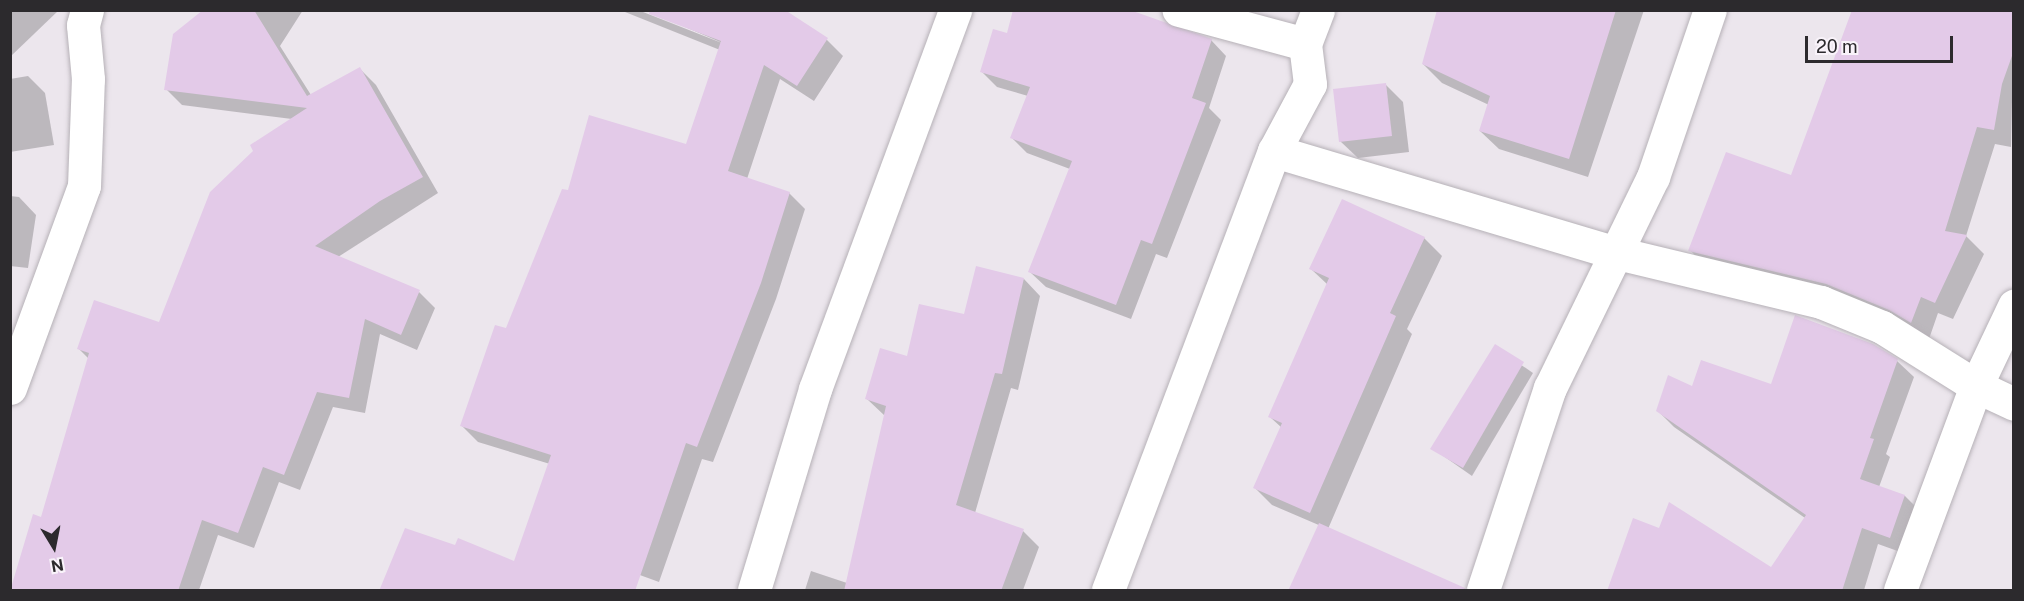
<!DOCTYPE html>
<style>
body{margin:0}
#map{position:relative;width:2024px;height:601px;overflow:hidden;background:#ece6ed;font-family:"Public Sans",sans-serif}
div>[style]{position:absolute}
.shadow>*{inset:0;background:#0003}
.building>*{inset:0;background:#e3cae8}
.roads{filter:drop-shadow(0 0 2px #b6b1b7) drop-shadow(0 0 2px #b6b1b7)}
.minor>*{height:33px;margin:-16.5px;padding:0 16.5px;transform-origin:16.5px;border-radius:16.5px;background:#fff}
span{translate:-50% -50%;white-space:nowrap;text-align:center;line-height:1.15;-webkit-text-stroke:4.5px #f9f3fa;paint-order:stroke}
.frame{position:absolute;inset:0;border:12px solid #2c2a2d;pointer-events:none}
.north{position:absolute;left:24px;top:517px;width:60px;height:60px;-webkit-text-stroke:4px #f9f3fa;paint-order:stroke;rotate:170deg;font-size:16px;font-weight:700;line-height:24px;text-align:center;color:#2c2a2d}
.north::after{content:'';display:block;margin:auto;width:21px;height:27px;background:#2c2a2d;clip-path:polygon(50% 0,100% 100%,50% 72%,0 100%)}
.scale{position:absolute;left:1805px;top:36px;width:148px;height:27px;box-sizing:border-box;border:3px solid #2c2a2d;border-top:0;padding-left:8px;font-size:18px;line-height:21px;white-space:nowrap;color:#2c2a2d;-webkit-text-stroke:4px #f9f3fa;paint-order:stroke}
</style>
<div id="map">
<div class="shadow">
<div style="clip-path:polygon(10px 10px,59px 10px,10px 57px)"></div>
<div style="clip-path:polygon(206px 10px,303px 10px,280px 46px,311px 95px,360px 69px,376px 85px,438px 193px,338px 257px,419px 292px,435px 308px,417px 350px,380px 334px,365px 413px,333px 407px,300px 490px,279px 482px,254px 548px,218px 535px,199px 590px,12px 590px,42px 519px,89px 359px,79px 349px,160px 324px,292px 119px,182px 105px,166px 89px)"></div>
<div style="clip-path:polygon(620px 10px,638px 10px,727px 45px,646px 10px,782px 10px,827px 40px,843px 56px,814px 101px,780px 79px,747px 179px,789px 193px,805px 209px,776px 299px,713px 462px,702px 459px,659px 582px,593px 558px,582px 590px,456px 547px,515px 563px,550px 464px,478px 442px,462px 426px,569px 192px,687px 146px,720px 50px)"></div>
<div style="clip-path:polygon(1439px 10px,1644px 10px,1588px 177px,1499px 149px,1480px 131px,1489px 105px,1442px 83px,1423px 64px)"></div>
<div style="clip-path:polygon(1853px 10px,2014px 10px,2011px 147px,1995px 144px,1966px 236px,1984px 254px,1953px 319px,1938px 313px,1929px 339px,1707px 268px,1690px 250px,1792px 177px)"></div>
<div style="clip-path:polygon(1008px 35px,1211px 40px,1226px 56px,1209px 108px,1221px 120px,1167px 258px,1156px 254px,1131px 319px,1046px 287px,1030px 272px,1070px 169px,1027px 153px,1012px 138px,1028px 96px,997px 87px,981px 71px)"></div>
<div style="clip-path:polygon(28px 76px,45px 93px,54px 145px,10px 152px,10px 79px)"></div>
<div style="clip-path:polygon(1386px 85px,1403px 102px,1409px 152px,1358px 158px,1340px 141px)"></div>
<div style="clip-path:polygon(10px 196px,19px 197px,36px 215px,28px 268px,10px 266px)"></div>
<div style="clip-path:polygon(1343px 201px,1424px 238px,1442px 256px,1407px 329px,1412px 334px,1328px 529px,1272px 505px,1255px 488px,1282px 428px,1270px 417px,1328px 285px,1311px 269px)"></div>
<div style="clip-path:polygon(1024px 279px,1040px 296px,1018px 390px,1011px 388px,975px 513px,1023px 531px,1039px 547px,1023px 590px,805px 590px,811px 571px,847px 583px,885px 416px,867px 399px,908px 358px)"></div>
<div style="clip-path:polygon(1495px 347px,1533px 373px,1472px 476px,1432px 448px)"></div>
<div style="clip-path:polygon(1897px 361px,1914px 377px,1886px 454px,1890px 457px,1879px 487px,1905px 496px,1921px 512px,1906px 554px,1878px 544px,1864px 590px,1608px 590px,1772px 569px,1805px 518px,1674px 427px,1658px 411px,1692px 388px,1772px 386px)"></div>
</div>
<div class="building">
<div style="clip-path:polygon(203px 10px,254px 10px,307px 96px,360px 67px,423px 177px,380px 201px,315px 246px,420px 290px,401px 335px,365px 319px,349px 398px,317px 392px,284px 475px,263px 467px,238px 533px,202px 520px,178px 591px,10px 591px,33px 514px,41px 517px,89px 353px,77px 349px,94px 300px,159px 322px,210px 192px,253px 151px,250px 145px,307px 108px,164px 90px,173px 34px)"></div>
<div style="clip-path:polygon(650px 10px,785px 10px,828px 38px,797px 86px,764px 65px,728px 171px,790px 192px,761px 283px,697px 447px,686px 443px,635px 591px,379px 591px,405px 528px,455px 545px,458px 538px,514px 561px,551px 455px,460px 426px,495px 325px,506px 328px,562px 189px,568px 190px,589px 115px,686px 144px,721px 41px,649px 14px)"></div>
<div style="clip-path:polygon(1013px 10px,1130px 10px,1212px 39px,1192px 98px,1206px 103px,1152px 244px,1141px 240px,1116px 305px,1028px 272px,1072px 161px,1010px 138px,1030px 87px,980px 72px,993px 29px,1007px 33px)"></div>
<div style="clip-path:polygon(1437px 10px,1616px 10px,1569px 159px,1479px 131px,1490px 96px,1422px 64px)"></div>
<div style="clip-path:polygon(1852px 10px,2013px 10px,2013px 53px,2002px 84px,1994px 130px,1977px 127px,1945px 231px,1967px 235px,1935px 303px,1921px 297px,1911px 323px,1889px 310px,1826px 284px,1688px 251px,1726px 152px,1791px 175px)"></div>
<div style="clip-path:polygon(1386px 83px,1392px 136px,1339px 142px,1333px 89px)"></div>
<div style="clip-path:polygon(1342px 199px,1425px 237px,1390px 313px,1396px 316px,1310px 513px,1253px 488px,1282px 423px,1268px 417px,1329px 278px,1309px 269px)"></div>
<div style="clip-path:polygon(976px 266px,1024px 278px,1002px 374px,995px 373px,956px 505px,1024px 529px,1001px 591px,844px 591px,886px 406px,865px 399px,880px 348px,907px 356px,919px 304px,964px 314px)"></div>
<div style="clip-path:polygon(1795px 315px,1873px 344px,1898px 359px,1870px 438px,1874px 439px,1860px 479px,1905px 495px,1890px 538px,1862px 528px,1842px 591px,1607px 591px,1633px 518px,1659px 528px,1669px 502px,1771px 567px,1806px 515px,1656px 411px,1668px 375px,1692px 386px,1701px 360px,1771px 384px)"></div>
<div style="clip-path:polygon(1495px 344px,1524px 362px,1463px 468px,1430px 449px)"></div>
<div style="clip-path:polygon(1319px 523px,1465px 588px,1465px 591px,1288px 591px)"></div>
</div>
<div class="roads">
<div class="minor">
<div style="left:1305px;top:44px;width:36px;rotate:-69deg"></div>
<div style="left:1274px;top:151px;width:354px;rotate:16.6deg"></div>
<div style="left:1613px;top:252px;width:214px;rotate:13.5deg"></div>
<div style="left:1821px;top:302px;width:66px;rotate:22.3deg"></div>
<div style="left:1882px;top:327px;width:111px;rotate:32.1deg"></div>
<div style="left:1976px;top:386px;width:42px;rotate:25.3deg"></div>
<div style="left:10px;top:388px;width:215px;rotate:-69.9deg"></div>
<div style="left:84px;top:186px;width:107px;rotate:-87.9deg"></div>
<div style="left:88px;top:79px;width:54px;rotate:-95.3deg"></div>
<div style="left:83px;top:25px;width:16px;rotate:-75deg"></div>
<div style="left:754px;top:590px;width:210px;rotate:-73.1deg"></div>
<div style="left:815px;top:389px;width:404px;rotate:-69.7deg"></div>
<div style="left:1108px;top:590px;width:469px;rotate:-69.3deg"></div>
<div style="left:1274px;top:151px;width:76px;rotate:-61.8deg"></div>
<div style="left:1310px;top:84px;width:40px;rotate:-97.1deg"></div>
<div style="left:1305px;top:44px;width:131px;rotate:-164.9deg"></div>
<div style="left:1483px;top:590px;width:213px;rotate:-71.7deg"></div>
<div style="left:1550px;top:388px;width:235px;rotate:-64deg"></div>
<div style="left:1653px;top:177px;width:176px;rotate:-71.2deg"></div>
<div style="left:1900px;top:590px;width:218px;rotate:-69.6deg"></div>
<div style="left:1976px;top:386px;width:89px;rotate:-64.6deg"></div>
</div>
</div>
<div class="frame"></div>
<div class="north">N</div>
<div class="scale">20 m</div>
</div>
